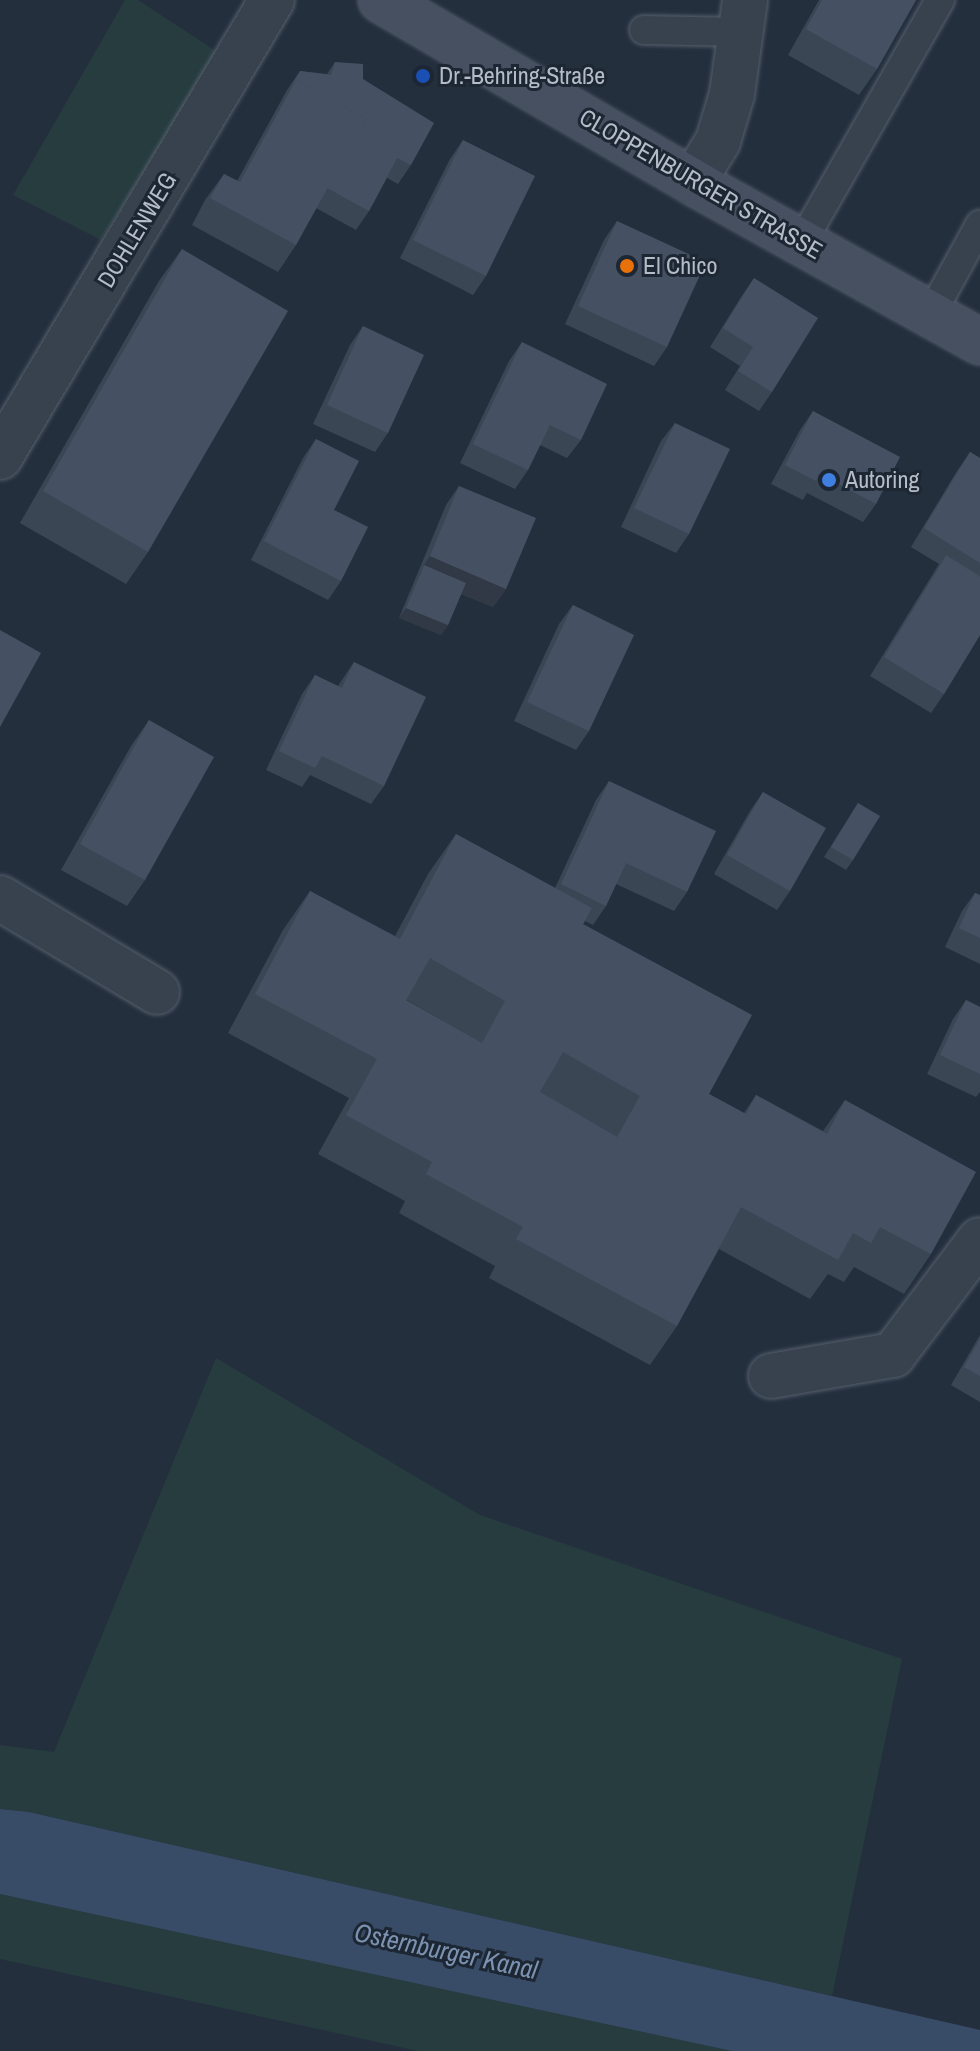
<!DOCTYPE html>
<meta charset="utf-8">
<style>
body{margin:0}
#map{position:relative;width:980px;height:2051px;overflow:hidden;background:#242f3e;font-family:"Archivo Narrow",sans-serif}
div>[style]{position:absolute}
.green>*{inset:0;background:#263c3f}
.water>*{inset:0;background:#394c67}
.roads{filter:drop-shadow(0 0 2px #565f6c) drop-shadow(0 0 2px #565f6c)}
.lane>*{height:28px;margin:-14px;padding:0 14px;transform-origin:14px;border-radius:14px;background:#38414e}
.street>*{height:44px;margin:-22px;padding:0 22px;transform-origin:22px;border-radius:22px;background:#38414e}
.secondary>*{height:44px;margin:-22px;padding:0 22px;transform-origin:22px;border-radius:22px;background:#465061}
.wall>*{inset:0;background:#3b4654}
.shaded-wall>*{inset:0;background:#303945}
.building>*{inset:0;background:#455162}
.dots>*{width:22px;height:22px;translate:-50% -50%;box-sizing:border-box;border:4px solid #1d2633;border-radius:50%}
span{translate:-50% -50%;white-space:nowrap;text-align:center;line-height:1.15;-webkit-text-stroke:6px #1d2633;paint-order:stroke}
.poi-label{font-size:24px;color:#b4bcc9}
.left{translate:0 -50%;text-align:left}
.street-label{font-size:24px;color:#b4bcc9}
.water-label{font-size:26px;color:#7c92b1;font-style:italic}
</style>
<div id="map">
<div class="green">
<div style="clip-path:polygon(125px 0,138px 0,219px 53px,101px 240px,13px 195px)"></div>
<div style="clip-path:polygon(216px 1358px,480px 1515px,902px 1659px,832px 1996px,29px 1812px,0 1809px,0 1745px,54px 1752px)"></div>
<div style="clip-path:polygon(0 1894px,610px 2023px,732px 2051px,418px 2051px,0 1959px)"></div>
</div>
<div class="water">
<div style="clip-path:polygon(0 1809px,29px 1812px,980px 2030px,980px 2051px,732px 2051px,0 1894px)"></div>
</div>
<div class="roads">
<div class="lane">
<div style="left:644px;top:30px;width:98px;rotate:1.2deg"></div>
<div style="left:802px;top:242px;width:279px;rotate:-60.3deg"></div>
<div style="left:931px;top:314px;width:102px;rotate:-61.2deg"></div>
</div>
<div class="street">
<div style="left:693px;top:182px;width:48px;rotate:-58.6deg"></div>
<div style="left:718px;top:141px;width:49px;rotate:-73.4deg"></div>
<div style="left:732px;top:94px;width:95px;rotate:-82.1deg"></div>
<div style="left:0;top:457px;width:532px;rotate:-59.24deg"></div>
<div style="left:0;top:898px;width:183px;rotate:30.9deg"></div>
<div style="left:771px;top:1376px;width:124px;rotate:-9.8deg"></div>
<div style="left:893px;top:1355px;width:144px;rotate:-52.9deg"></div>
</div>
<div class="secondary">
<div style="left:381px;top:0;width:369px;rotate:30.2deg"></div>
<div style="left:700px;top:186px;width:321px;rotate:29.1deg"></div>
</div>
</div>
<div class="wall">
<div style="clip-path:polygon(819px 0,916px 0,877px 69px,859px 95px,788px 55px)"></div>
<div style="clip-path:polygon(335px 62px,363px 79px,411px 165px,398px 184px,387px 178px,369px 211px,356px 230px,316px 208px,296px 245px,278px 272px,192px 225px,205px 200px,224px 174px,237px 181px,287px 90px,300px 71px,327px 74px)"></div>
<div style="clip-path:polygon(463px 140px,486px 276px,473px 295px,400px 258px,450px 159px)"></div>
<div style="clip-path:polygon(617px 221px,667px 347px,654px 366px,565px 324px,604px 240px)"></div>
<div style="clip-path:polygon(182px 249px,148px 552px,126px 584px,20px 523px,159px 281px)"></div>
<div style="clip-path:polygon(754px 278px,772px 392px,759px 411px,725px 390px,740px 366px,710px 347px,741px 297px)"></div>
<div style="clip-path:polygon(363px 326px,388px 433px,375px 452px,313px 424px,350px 345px)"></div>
<div style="clip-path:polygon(522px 342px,581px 440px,567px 458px,540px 445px,528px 470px,515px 489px,460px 463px,509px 361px)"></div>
<div style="clip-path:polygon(813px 411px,876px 504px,863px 522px,807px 493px,803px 500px,771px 484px,800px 430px)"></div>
<div style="clip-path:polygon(675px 423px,689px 534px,676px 553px,621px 527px,661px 441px)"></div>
<div style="clip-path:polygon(316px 439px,341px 581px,328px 600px,251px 560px,303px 458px)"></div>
<div style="clip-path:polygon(970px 452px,980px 458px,980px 635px,944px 694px,931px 713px,870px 676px,939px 564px,911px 547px,957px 471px)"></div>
<div style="clip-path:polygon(459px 486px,506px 589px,493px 607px,461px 594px,448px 625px,441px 635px,399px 618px,446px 505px)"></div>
<div style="clip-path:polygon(573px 605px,589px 731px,576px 750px,514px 721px,559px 624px)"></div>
<div style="clip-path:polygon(354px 662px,384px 786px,371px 804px,310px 775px,302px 787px,266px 770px,302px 694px,315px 675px,338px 686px)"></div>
<div style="clip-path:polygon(149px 720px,145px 880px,127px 906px,61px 870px,131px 746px)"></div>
<div style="clip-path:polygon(evenodd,609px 781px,687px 892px,674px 911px,616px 884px,606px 906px,593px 925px,585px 921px,583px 924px,709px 1094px,744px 1113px,756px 1095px,823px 1131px,845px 1100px,931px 1254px,904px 1294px,854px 1267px,844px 1282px,828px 1274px,810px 1299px,719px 1249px,677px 1326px,650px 1365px,489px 1278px,495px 1266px,399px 1213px,405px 1201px,318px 1154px,349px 1098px,228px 1033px,283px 930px,310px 891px,395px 936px,428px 874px,456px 834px,555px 888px,596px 800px,609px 781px,406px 1000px,407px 1000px,478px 1041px,406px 1000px)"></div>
<div style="clip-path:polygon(763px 792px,790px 891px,777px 910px,714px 874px,750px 811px)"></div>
<div style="clip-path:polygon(858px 803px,853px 860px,846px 870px,824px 857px)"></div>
<div style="clip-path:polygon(975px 893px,980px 895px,980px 964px,945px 947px,962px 911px)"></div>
<div style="clip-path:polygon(966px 1000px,980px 1007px,980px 1092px,976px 1097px,927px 1074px,953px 1019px)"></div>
<div style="clip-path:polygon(980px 1335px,980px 1402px,951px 1385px)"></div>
</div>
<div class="shaded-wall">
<div style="clip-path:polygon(430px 556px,506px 589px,493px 607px,419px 576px,424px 565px)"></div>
<div style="clip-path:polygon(406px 608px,448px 625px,441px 635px,399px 618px)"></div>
</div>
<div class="building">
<div style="clip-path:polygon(822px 0,916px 0,877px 69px,806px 29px)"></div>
<div style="clip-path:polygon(335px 62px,363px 64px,363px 79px,434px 123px,411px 165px,397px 158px,369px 211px,327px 188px,366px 119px,296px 80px,291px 87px,300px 71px,331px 75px)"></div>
<div style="clip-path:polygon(296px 80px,366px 119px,296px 245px,210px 198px,224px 174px,240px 182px)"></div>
<div style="clip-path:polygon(463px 140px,535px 176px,486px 276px,413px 240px)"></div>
<div style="clip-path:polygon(617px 221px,706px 262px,667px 347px,578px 306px)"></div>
<div style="clip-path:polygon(182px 249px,288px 311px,148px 552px,43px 491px)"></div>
<div style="clip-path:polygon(754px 278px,818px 318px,772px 392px,738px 371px,753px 347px,723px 328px)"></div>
<div style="clip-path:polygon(363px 326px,424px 355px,388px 433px,327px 405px)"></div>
<div style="clip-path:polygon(522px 342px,607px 384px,581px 440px,550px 425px,528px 470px,473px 444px)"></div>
<div style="clip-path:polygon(813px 411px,900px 457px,876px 504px,819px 474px,816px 481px,785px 465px)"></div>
<div style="clip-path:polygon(675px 423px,730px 449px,689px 534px,634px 508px)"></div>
<div style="clip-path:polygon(316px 439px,359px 461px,334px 510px,368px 527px,341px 581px,264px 541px)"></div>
<div style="clip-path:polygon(970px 452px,980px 458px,980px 563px,924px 528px)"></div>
<div style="clip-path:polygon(459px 486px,536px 518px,506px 589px,430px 556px)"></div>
<div style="clip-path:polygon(946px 555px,980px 576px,980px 577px,946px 556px,940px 565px)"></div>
<div style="clip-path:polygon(946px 556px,980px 577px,980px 635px,944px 694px,884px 657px)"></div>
<div style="clip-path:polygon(424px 565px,466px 583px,448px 625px,406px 608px)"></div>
<div style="clip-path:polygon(573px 605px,634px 635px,589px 731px,527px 702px)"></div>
<div style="clip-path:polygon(0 630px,41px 653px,0 727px)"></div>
<div style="clip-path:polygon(354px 662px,426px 697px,384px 786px,322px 756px,315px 768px,279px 751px,315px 675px,342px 688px)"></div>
<div style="clip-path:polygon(149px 720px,214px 757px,145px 880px,80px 844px)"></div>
<div style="clip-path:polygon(609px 781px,716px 831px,687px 892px,626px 863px,606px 906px,561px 884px)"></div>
<div style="clip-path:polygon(763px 792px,826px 828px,790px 891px,727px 855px)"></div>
<div style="clip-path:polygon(858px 803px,880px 816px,853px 860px,831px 847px)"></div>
<div style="clip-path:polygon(evenodd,456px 834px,592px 908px,583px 924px,752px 1015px,709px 1094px,746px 1114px,756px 1095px,827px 1134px,845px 1100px,976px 1172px,931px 1254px,880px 1227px,871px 1243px,853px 1233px,838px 1260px,741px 1207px,677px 1326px,516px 1239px,523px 1227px,426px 1174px,432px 1162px,346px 1115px,377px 1059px,255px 994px,310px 891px,400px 939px,456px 834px,430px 958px,505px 1001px,482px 1043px,406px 1000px,430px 958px,456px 834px,563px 1052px,640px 1096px,617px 1137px,540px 1092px,563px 1052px)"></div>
<div style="clip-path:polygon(975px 893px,980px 895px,980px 938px,959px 928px)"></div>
<div style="clip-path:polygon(966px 1000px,980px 1007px,980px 1074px,940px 1055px)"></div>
<div style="clip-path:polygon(980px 1339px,980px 1376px,964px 1367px)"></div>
</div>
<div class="dots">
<div style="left:423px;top:76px;background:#1a4fb4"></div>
<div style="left:627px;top:266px;background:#e8710a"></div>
<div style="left:829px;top:480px;background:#3f7fe0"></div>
</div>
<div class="poi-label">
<span class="left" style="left:439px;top:76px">Dr.-Behring-Straße</span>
<span class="left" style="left:643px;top:266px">El Chico</span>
<span class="left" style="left:845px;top:480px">Autoring</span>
</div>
<div class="street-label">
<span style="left:701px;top:184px;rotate:30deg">CLOPPENBURGER STRASSE</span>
<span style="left:137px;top:230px;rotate:-59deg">DOHLENWEG</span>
</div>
<div class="water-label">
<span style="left:446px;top:1951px;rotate:12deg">Osternburger Kanal</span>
</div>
</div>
